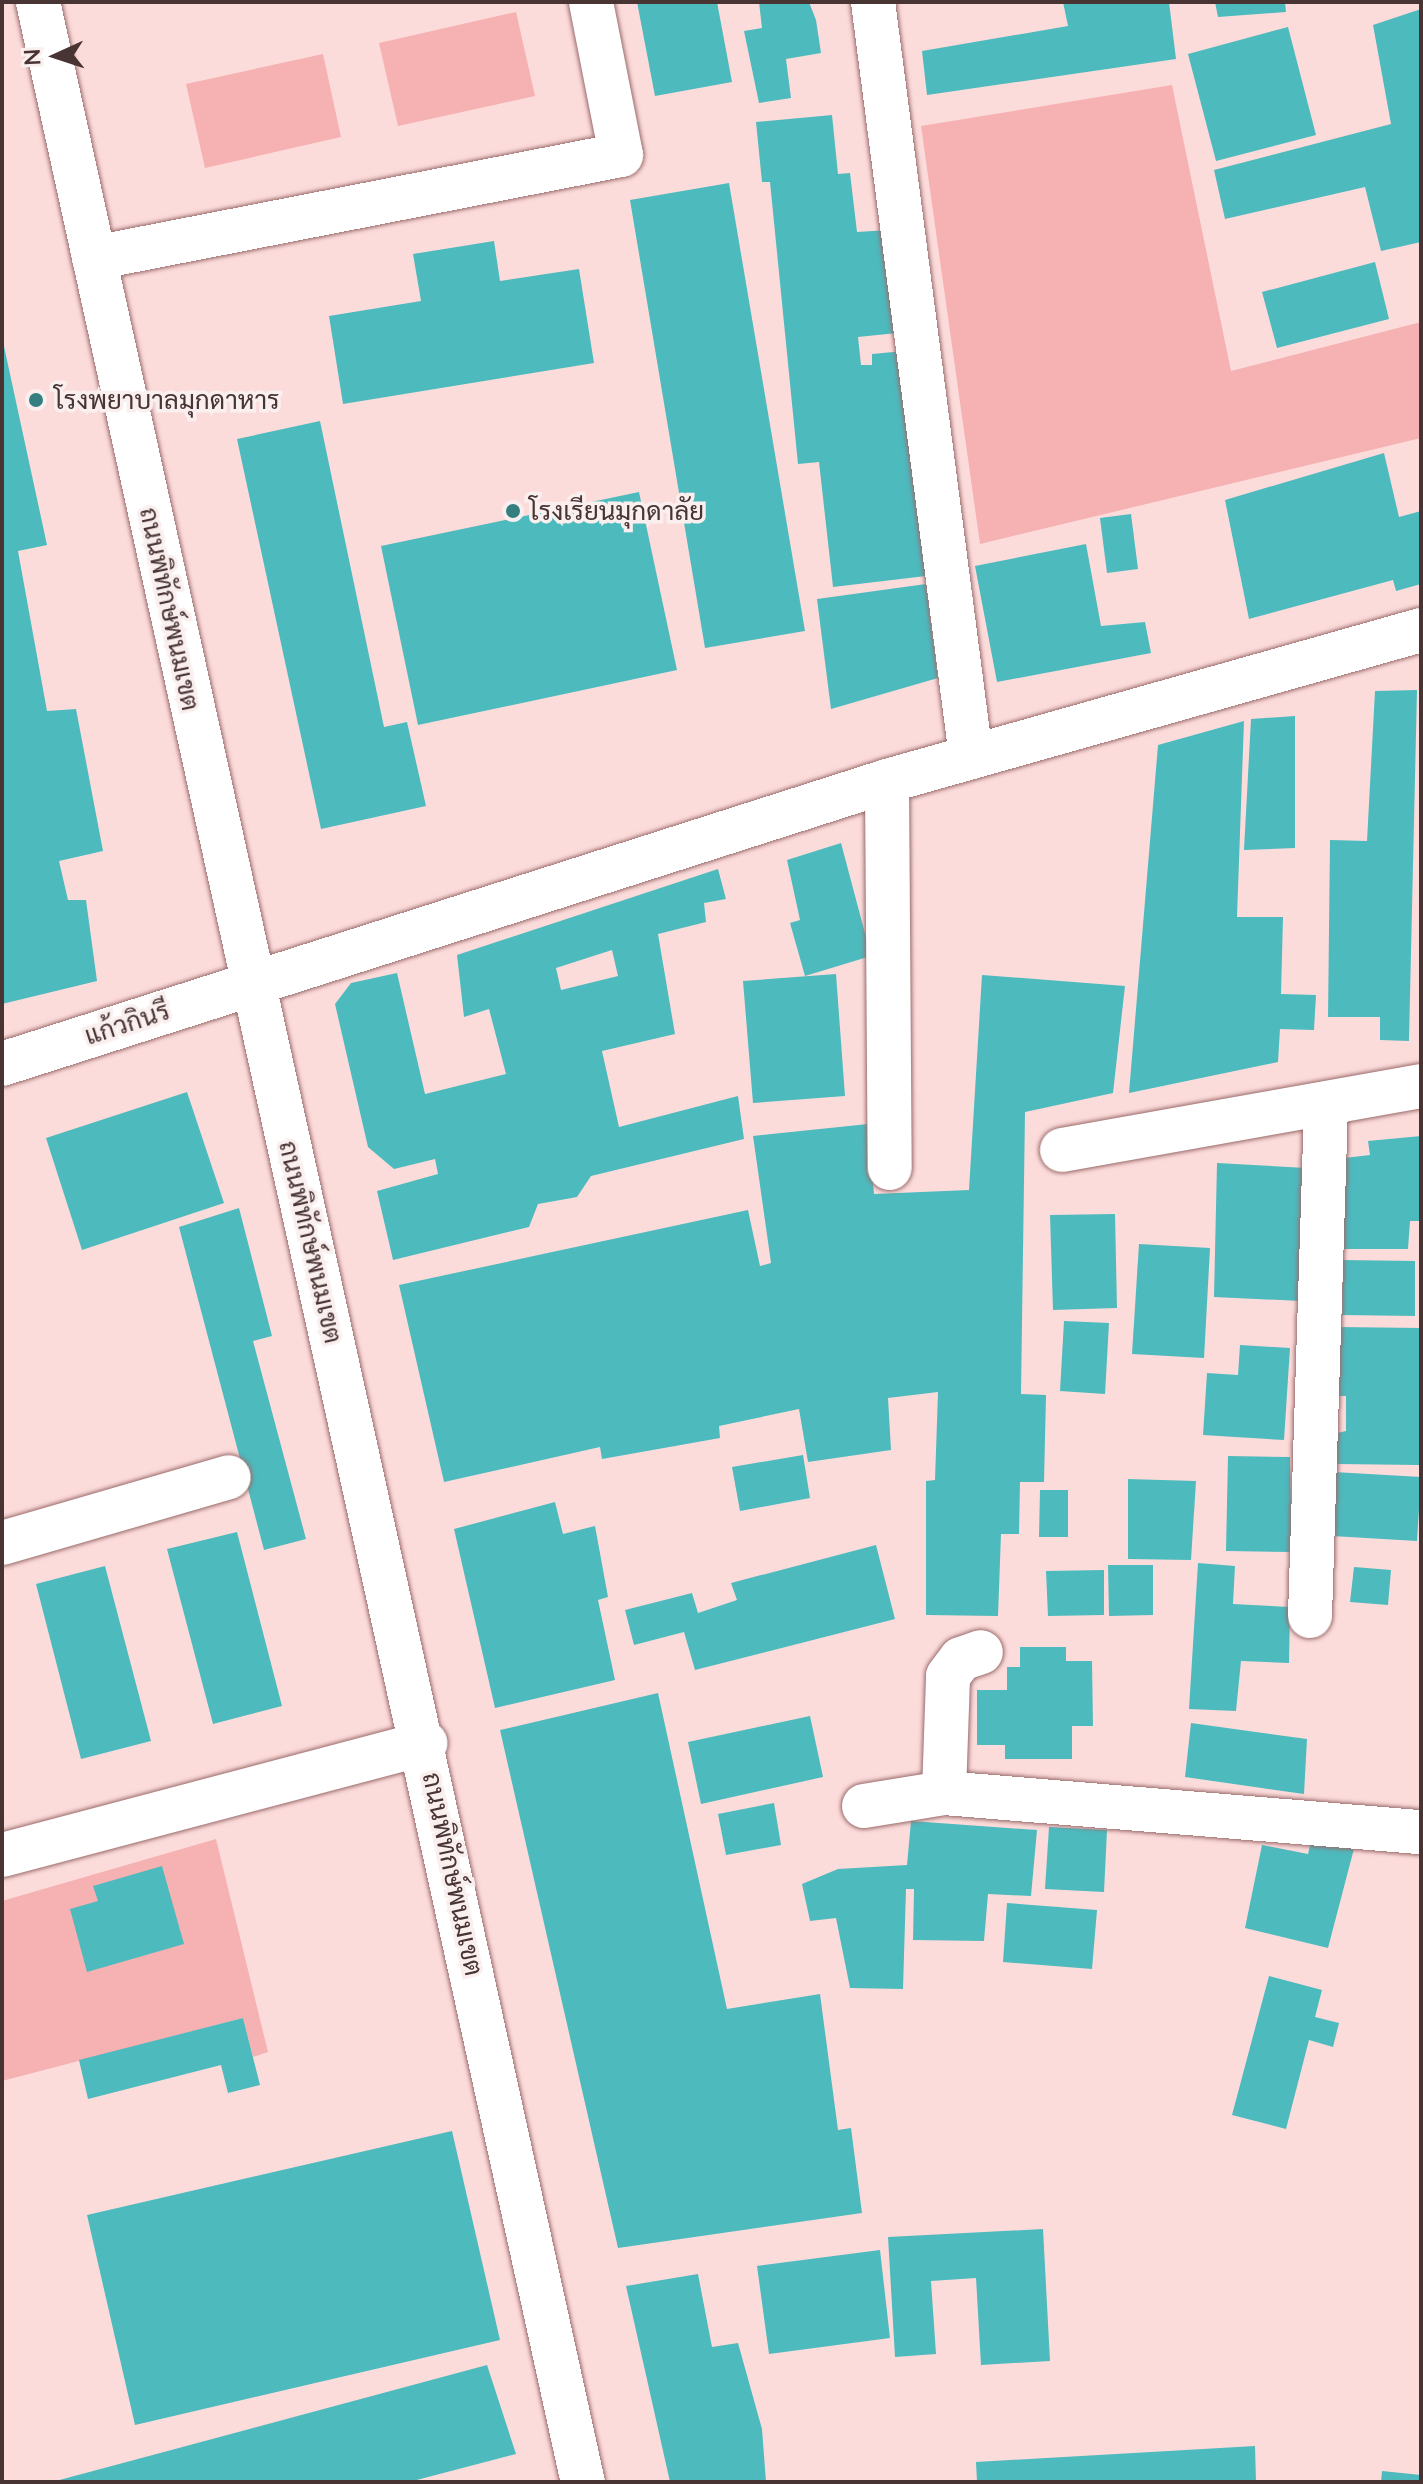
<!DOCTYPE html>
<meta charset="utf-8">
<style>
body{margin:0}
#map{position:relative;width:1423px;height:2484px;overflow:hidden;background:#fcdcdb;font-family:Lato,Sarabun,sans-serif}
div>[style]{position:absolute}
.green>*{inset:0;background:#f6b1b2}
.building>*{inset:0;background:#4dbabe}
.roads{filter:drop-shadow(0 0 2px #9a6b6b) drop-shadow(0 0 2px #9a6b6b)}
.minor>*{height:44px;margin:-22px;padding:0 22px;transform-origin:22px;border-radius:22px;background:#fff}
.major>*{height:44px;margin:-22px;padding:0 22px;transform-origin:22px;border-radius:22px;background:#fff}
.dots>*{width:22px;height:22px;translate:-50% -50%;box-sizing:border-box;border:4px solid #faefef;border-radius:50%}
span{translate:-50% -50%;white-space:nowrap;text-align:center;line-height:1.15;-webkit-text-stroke:7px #faefef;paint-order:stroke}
.poi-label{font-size:26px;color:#493434}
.left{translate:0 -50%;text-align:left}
.street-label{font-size:26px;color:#493434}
.frame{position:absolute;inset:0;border:4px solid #493434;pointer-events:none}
.north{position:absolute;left:16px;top:16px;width:80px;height:80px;-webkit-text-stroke:6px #faefef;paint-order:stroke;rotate:267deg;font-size:22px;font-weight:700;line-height:32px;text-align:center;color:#493434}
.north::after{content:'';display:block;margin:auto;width:28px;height:36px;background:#493434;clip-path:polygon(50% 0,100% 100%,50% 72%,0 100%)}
</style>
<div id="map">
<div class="green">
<div style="clip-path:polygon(516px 12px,535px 96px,398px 126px,379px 43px)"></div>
<div style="clip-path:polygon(323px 54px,341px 137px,205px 168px,186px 84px)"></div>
<div style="clip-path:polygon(1172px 85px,1231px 371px,1421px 322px,1421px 438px,980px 544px,921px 126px)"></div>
<div style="clip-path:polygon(216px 1839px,268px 2052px,253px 2057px,243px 2018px,2px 2081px,2px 1901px)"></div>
</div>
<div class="building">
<div style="clip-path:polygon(637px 2px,717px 2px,732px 82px,655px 96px)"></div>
<div style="clip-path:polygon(759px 2px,809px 2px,816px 20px,821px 53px,786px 59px,791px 98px,759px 103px,744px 31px,762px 28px)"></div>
<div style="clip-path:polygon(1063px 2px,1169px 2px,1176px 59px,927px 95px,922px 51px,1068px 26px)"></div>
<div style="clip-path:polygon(1215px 2px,1285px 2px,1286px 12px,1218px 17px)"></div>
<div style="clip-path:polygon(1421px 9px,1421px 242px,1381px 251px,1365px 187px,1225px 219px,1214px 170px,1391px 124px,1373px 25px)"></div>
<div style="clip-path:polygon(1288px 27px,1316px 135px,1216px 161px,1188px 54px)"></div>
<div style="clip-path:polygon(832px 115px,838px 174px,850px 173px,857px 232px,888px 230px,897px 333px,858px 337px,861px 365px,872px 365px,872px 354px,904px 351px,926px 576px,833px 587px,819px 462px,798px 464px,770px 182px,762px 182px,756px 122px)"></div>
<div style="clip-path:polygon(729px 183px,805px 631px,705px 648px,630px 200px)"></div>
<div style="clip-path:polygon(494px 241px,500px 281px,579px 269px,594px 363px,343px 404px,329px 316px,421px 301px,413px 254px)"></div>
<div style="clip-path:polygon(1375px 262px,1389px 319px,1277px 348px,1262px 292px)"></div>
<div style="clip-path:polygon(2px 337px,47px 545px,18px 551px,47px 711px,76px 709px,103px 851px,59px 861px,68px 900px,86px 900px,97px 981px,2px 1004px)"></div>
<div style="clip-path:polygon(320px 421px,384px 727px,407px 722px,426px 806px,321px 829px,237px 439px)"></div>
<div style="clip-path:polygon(1384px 453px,1399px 517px,1421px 511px,1421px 584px,1396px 591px,1393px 580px,1249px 619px,1225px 500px)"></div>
<div style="clip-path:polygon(639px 492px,677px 670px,418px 725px,381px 546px)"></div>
<div style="clip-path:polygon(1131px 514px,1138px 569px,1107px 573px,1100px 518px)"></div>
<div style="clip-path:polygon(1086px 544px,1101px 626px,1145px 622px,1151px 653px,997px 682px,975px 566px)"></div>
<div style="clip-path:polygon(926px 584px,938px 678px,831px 709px,817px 599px)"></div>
<div style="clip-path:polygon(1417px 690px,1409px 1041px,1380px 1040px,1380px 1017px,1328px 1017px,1330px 840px,1367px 841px,1375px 691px)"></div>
<div style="clip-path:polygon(1295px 716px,1295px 848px,1244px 850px,1251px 719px)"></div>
<div style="clip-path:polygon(1244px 721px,1237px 917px,1283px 917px,1281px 994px,1316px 995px,1314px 1030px,1280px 1029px,1278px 1062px,1129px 1093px,1158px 745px)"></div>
<div style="clip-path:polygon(841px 843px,871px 956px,805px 976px,790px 923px,800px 920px,787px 860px)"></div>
<div style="clip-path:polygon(evenodd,718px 869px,726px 899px,704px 903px,706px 922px,658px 934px,675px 1034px,602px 1051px,619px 1127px,738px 1096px,744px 1139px,591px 1176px,577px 1197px,538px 1204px,529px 1227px,393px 1260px,377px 1191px,438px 1174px,435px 1159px,394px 1169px,368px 1147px,335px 1004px,351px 983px,397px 973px,425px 1094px,506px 1074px,489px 1009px,464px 1017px,457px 955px,718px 869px,612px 950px,618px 976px,561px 990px,556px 968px,612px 950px)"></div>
<div style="clip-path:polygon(836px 974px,845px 1096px,753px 1103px,743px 981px)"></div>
<div style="clip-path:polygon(982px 975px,1125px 986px,1113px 1093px,1025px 1112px,1021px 1394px,1046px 1395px,1044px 1482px,1020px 1482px,1019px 1534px,1001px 1534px,998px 1616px,926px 1615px,926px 1481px,935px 1480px,938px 1392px,888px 1398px,891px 1450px,808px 1462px,799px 1409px,719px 1426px,720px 1438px,602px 1459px,600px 1447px,444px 1482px,399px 1285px,748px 1210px,760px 1266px,771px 1263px,753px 1136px,868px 1124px,874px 1194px,969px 1190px)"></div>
<div style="clip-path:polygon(187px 1092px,224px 1203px,82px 1250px,46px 1138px)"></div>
<div style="clip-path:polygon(1421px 1136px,1421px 1221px,1410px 1221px,1408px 1249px,1343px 1249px,1344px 1158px,1370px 1155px,1368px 1141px)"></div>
<div style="clip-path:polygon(1217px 1163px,1306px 1168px,1301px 1301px,1214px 1297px)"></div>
<div style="clip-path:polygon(239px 1208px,272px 1336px,253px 1341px,306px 1539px,264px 1550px,179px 1227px)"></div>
<div style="clip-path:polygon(1115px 1214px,1117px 1308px,1053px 1310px,1050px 1215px)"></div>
<div style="clip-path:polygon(1139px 1244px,1210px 1248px,1204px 1358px,1132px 1354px)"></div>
<div style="clip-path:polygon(1343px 1260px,1415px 1261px,1415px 1316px,1342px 1315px)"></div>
<div style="clip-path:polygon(1064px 1321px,1109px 1323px,1105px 1394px,1060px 1391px)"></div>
<div style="clip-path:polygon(1338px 1327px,1421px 1328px,1419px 1465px,1337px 1464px,1337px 1433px,1346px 1431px,1346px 1396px,1337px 1396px)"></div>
<div style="clip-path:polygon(1240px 1345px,1290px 1348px,1284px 1440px,1203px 1435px,1207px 1373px,1238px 1375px)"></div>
<div style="clip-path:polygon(803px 1455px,810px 1498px,740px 1511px,732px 1467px)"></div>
<div style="clip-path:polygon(1228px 1456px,1290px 1457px,1292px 1552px,1226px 1551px)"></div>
<div style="clip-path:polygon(1334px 1472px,1421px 1477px,1417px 1541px,1332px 1536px)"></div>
<div style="clip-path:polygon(1128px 1479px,1196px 1481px,1191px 1560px,1128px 1559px)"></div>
<div style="clip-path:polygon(1040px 1490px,1068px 1490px,1068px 1537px,1039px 1537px)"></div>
<div style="clip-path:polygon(555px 1502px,563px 1534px,595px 1526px,608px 1597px,598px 1600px,615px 1680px,495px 1708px,454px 1529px)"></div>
<div style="clip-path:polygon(237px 1532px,282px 1706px,213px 1724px,167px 1549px)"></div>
<div style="clip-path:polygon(876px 1545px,895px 1619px,695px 1670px,684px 1632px,634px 1645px,625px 1610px,692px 1593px,698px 1613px,737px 1600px,731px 1583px)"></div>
<div style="clip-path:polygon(1198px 1563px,1235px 1566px,1233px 1604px,1290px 1607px,1289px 1663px,1241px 1661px,1236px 1711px,1189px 1709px)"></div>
<div style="clip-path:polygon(1108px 1565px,1153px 1565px,1153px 1615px,1109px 1616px)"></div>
<div style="clip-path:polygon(105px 1566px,151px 1741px,81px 1759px,36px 1584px)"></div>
<div style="clip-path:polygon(1354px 1567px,1391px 1570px,1388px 1605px,1350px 1602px)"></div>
<div style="clip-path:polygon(1104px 1570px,1104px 1615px,1048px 1616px,1046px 1571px)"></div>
<div style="clip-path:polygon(1020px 1647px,1066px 1647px,1066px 1661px,1092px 1661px,1093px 1726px,1072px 1726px,1072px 1759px,1005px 1759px,1005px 1745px,977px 1745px,977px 1690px,1007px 1690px,1007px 1667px,1020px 1667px)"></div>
<div style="clip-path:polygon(658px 1693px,727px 2009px,820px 1994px,838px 2130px,851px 2128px,862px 2213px,618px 2248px,500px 1730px)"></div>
<div style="clip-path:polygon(810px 1716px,823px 1777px,701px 1804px,688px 1742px)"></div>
<div style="clip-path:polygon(1191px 1723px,1307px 1739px,1304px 1794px,1185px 1777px)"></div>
<div style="clip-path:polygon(774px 1803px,781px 1845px,726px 1855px,718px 1814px)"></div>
<div style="clip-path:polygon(911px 1821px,1037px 1830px,1031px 1896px,988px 1894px,984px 1941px,913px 1940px,914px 1889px,906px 1889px,903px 1989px,850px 1988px,836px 1918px,810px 1921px,802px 1884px,838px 1869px,907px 1865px)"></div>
<div style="clip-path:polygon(1049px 1827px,1107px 1830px,1104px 1892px,1045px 1889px)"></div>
<div style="clip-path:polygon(1313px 1832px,1356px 1841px,1328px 1948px,1245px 1928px,1262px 1845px,1308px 1854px)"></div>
<div style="clip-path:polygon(162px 1866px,184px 1944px,87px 1972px,70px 1909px,98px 1901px,93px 1886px)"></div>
<div style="clip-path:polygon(1007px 1903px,1097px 1910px,1092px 1969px,1003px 1962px)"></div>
<div style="clip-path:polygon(1269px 1976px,1322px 1990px,1315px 2017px,1339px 2023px,1333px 2047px,1309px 2040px,1286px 2129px,1232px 2115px)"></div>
<div style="clip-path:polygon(243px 2018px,260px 2085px,228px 2093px,221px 2065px,88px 2099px,79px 2060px)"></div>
<div style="clip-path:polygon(452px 2131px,500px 2340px,135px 2425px,87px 2215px)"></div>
<div style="clip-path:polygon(1043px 2229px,1050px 2361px,981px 2365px,976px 2278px,931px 2281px,936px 2354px,895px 2357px,888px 2237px)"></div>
<div style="clip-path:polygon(880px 2250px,890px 2338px,769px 2354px,757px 2266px)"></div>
<div style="clip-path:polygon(698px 2274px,712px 2347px,738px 2343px,762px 2429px,766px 2482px,670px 2482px,626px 2286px)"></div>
<div style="clip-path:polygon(487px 2365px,516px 2454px,409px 2482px,52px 2482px)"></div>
<div style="clip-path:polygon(1255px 2446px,1256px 2482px,977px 2482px,976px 2462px)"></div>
<div style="clip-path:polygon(1382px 2471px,1421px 2475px,1421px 2482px,1381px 2482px)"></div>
</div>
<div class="roads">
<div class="minor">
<div style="left:873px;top:2px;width:761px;rotate:82.6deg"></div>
<div style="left:94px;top:258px;width:537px;rotate:-11.06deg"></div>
<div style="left:621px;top:155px;width:156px;rotate:-101.1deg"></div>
<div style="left:887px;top:781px;width:387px;rotate:89.6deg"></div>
<div style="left:2px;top:1064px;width:929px;rotate:-17.73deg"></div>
<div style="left:887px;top:781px;width:555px;rotate:-15.79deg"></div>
<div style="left:1062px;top:1150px;width:365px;rotate:-10.1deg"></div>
<div style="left:2px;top:1543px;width:236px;rotate:-16.2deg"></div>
<div style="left:1310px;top:1616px;width:510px;rotate:-88.2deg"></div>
<div style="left:944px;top:1793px;width:117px;rotate:-88deg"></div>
<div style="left:948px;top:1676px;width:21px;rotate:-53deg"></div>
<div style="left:961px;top:1659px;width:21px;rotate:-19deg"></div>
<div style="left:864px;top:1806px;width:81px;rotate:-9.2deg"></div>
<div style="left:944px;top:1793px;width:479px;rotate:4.7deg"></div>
<div style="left:2px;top:1855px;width:438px;rotate:-14.8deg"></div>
</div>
<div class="major">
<div style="left:38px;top:2px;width:2539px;rotate:77.61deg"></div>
</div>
</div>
<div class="dots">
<div style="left:36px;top:400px;background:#367f81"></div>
<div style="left:513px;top:511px;background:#367f81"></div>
</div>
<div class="poi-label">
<span class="left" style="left:54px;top:400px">โรงพยาบาลมุกดาหาร</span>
<span class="left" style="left:529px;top:511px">โรงเรียนมุกดาลัย</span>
</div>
<div class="street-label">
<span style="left:170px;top:609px;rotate:78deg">ถนนพิทักษ์พนมเขต</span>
<span style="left:127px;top:1023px;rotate:-18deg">แก้วกินรี</span>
<span style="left:311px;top:1242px;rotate:77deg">ถนนพิทักษ์พนมเขต</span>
<span style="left:453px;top:1874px;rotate:78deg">ถนนพิทักษ์พนมเขต</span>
</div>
<div class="frame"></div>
<div class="north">N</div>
</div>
